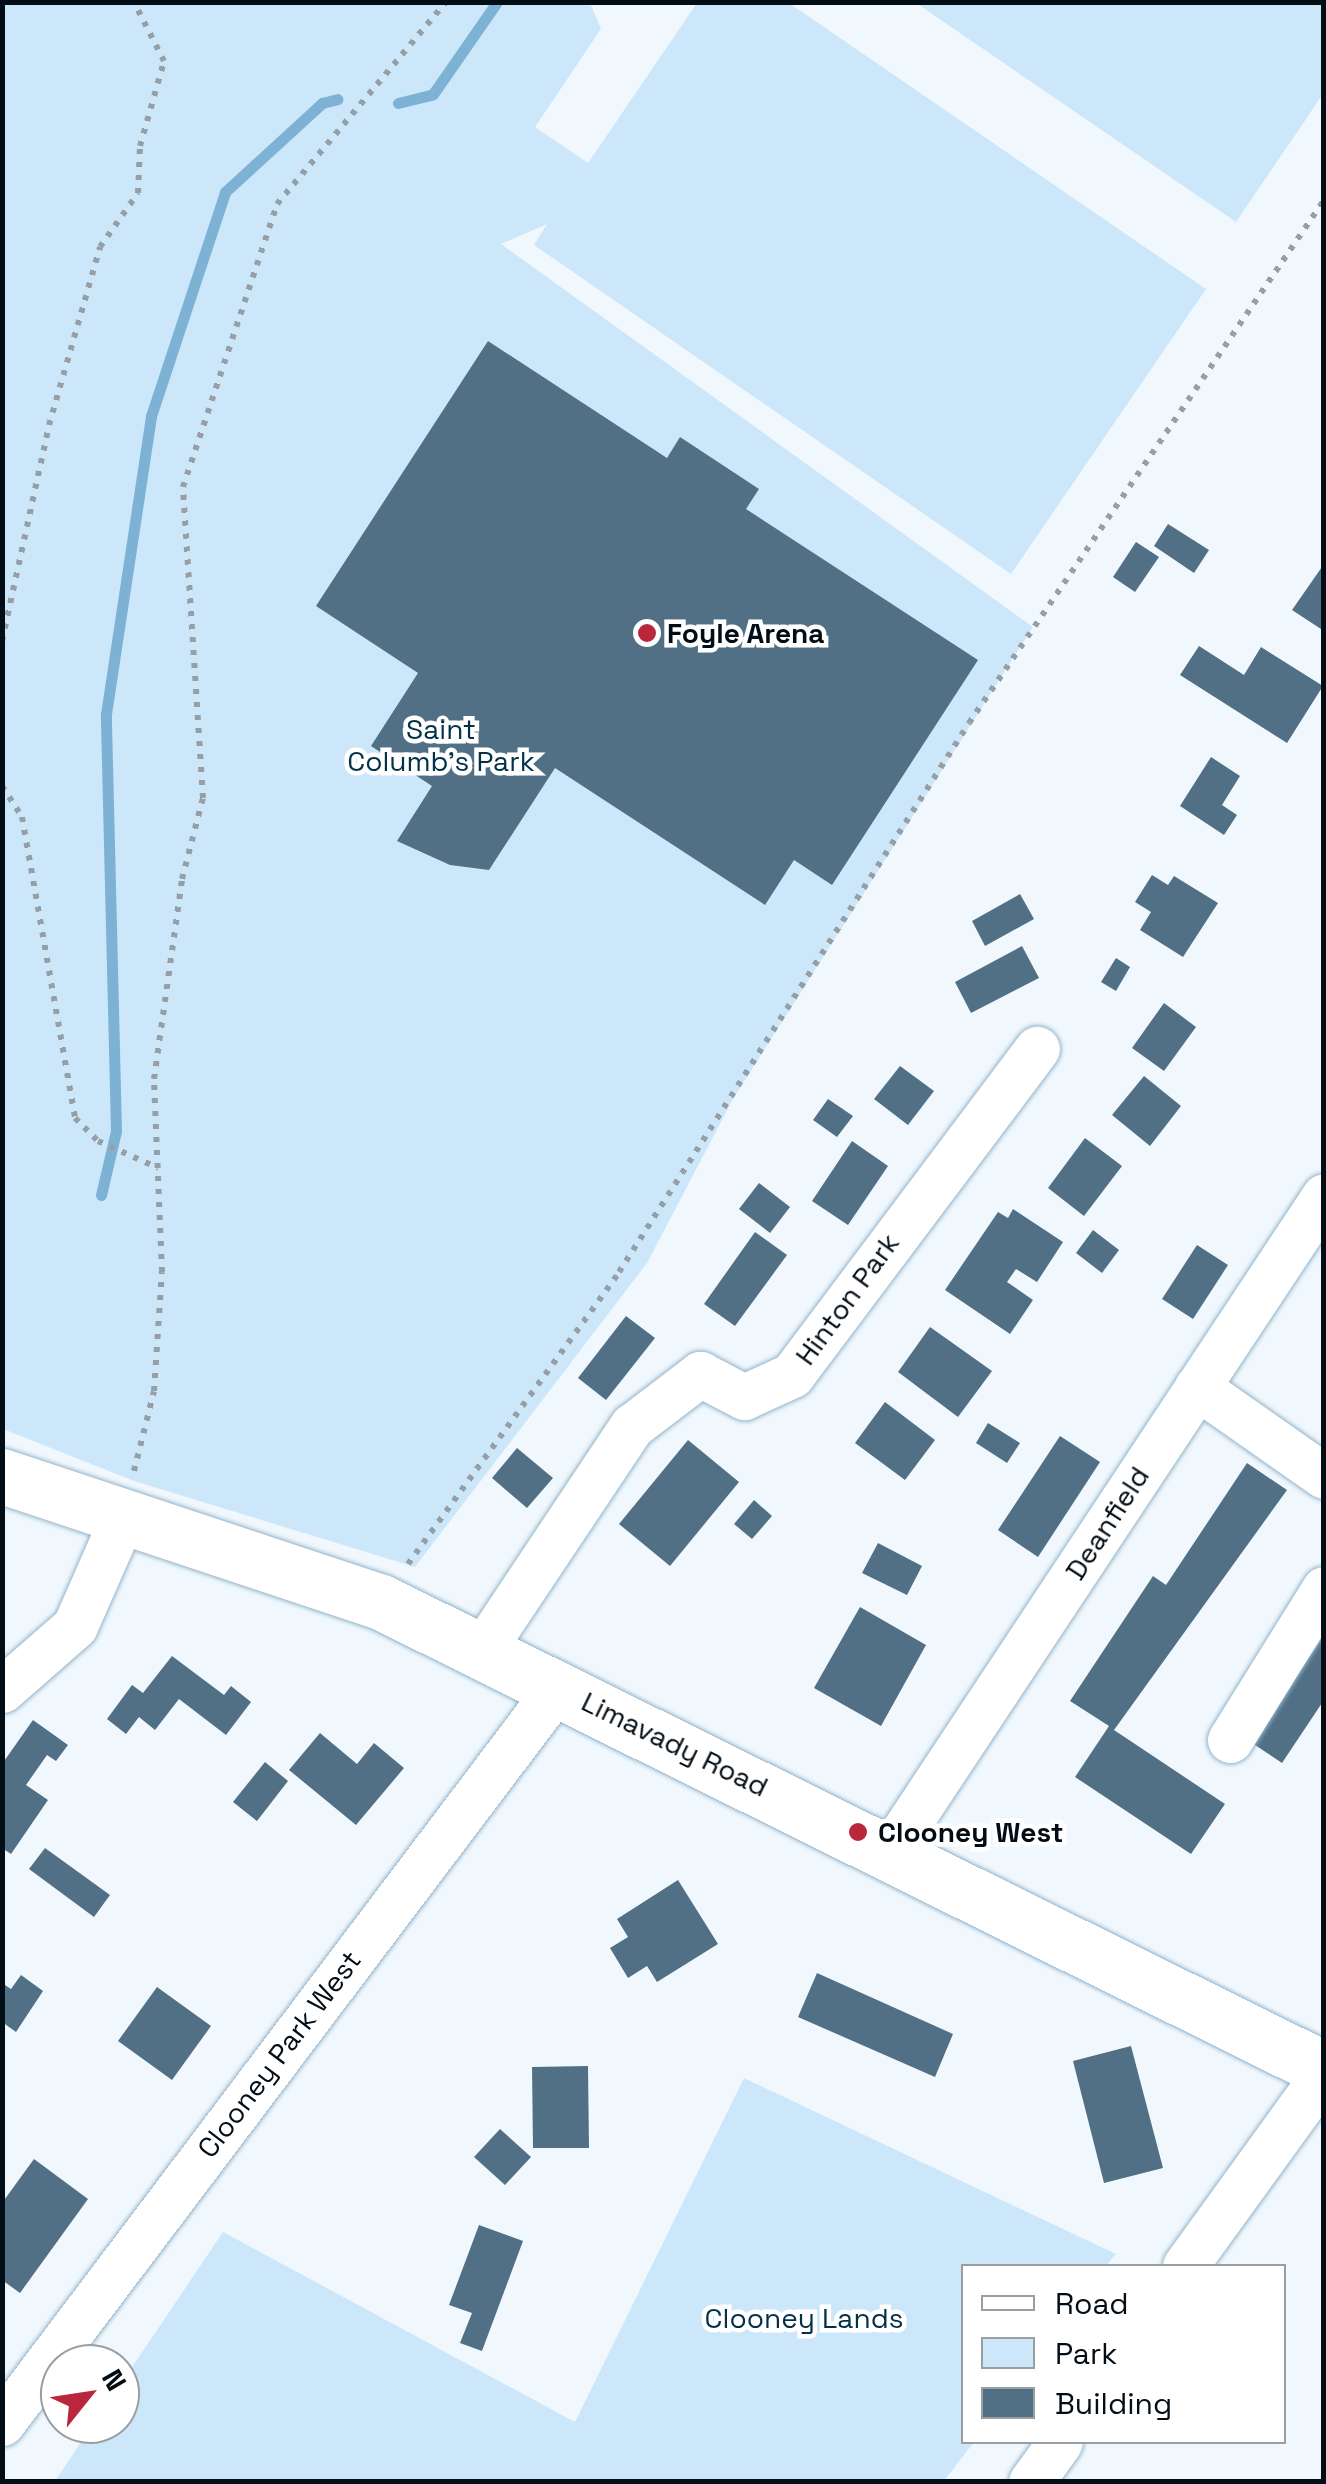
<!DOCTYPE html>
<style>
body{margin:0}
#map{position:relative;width:1326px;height:2484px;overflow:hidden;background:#f1f8fd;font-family:"Space Grotesk",sans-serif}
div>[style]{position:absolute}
.green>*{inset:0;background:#cce7fa}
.stream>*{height:11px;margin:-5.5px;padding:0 5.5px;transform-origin:5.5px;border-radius:5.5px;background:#7db2d5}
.building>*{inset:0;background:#517085}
.path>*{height:6px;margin-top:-3px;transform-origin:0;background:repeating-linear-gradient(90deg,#979fa6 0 5px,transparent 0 13px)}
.roads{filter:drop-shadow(0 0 2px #93b4cb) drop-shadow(0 0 2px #93b4cb)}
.street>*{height:45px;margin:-22.5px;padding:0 22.5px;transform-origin:22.5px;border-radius:22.5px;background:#fff}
.highway>*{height:55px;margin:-27.5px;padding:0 27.5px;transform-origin:27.5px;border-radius:27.5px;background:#fff}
.dots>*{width:28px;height:28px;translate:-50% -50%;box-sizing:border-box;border:5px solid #fff;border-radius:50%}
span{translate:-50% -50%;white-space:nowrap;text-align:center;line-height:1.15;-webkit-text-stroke:9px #fff;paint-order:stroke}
.poi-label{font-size:28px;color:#030d15;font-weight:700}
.left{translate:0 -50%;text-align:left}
.park-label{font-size:28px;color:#033148}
.street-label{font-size:28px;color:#030d15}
.frame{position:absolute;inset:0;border:5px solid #030d15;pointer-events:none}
.legend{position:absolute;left:961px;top:2264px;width:325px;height:180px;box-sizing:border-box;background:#fff;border:2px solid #9a9ea1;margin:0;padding:12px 18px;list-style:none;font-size:30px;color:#030d15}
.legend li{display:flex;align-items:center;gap:20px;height:50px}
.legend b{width:50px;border:2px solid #9a9ea1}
.north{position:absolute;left:40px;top:2344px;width:100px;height:100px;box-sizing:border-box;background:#fff;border:2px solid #9a9ea1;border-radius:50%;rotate:60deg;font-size:28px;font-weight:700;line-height:40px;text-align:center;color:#030d15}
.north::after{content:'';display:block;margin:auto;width:35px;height:45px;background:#b9273c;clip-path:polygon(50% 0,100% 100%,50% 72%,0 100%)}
</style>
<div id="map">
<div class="green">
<div style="clip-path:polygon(3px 3px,590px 3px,601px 29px,535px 127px,588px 163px,697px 3px,789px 3px,1206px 289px,1011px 574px,534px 245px,547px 224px,501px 244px,1033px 627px,733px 1099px,647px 1263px,415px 1567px,134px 1481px,3px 1429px)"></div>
<div style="clip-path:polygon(916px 3px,1323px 3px,1323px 94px,1236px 222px)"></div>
<div style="clip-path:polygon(744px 2078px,1116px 2254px,1106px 2266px,964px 2266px,964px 2442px,974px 2442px,944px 2481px,55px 2481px,93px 2424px,120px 2424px,120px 2385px,223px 2232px,575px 2422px)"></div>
</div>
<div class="stream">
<div style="left:398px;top:103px;width:36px;rotate:-14deg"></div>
<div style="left:433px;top:94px;width:112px;rotate:-55.2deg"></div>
<div style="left:101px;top:1195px;width:66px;rotate:-76.8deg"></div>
<div style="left:116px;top:1131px;width:417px;rotate:-91.4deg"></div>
<div style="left:106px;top:714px;width:301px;rotate:-81.4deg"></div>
<div style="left:151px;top:416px;width:236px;rotate:-71.7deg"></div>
<div style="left:225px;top:192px;width:132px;rotate:-42.5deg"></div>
<div style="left:322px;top:103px;width:16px;rotate:-14deg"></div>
</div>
<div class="building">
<div style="clip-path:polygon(488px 341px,667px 458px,680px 437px,759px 489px,746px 509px,978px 660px,832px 885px,794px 860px,765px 905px,555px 768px,489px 870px,450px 865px,397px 841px,432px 786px,371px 746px,418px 673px,316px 606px)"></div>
<div style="clip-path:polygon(1168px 524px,1209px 550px,1194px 573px,1154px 546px)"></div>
<div style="clip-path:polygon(1136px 542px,1159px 557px,1135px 592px,1113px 577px)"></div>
<div style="clip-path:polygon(1324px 564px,1324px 631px,1292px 610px)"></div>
<div style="clip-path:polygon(1199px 646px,1244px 675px,1261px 647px,1323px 686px,1287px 743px,1180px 675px)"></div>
<div style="clip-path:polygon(1211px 757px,1240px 776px,1222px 805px,1237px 815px,1224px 835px,1180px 806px)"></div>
<div style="clip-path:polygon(1152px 875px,1168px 885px,1174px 876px,1218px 903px,1183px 957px,1140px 930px,1151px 912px,1135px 902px)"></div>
<div style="clip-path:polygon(1020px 894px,1034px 919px,985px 946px,972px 921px)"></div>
<div style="clip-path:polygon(1022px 946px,1039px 978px,971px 1013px,955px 982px)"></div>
<div style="clip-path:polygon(1116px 958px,1130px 967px,1116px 991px,1101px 982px)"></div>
<div style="clip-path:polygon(1164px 1003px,1196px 1027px,1164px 1071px,1132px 1048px)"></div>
<div style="clip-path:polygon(900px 1066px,934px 1091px,908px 1125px,874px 1099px)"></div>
<div style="clip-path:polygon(1144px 1076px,1181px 1106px,1150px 1146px,1112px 1115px)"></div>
<div style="clip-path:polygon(828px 1099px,853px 1116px,837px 1137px,813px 1120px)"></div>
<div style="clip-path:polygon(1085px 1138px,1122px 1166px,1084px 1216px,1048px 1188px)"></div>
<div style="clip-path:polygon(852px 1141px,888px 1166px,848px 1225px,812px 1201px)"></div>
<div style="clip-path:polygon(759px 1183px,790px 1207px,770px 1233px,739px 1209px)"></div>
<div style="clip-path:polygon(1013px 1209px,1063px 1242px,1037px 1282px,1016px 1269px,1007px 1282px,1033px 1300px,1010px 1334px,945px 1290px,998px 1212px,1008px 1218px)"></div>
<div style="clip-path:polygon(1093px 1230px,1119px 1250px,1102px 1273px,1076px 1253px)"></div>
<div style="clip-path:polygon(755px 1232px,787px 1255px,735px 1326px,704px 1304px)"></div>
<div style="clip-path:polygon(1197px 1245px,1228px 1265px,1193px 1319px,1162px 1299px)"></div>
<div style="clip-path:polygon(626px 1316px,655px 1338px,606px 1400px,578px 1378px)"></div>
<div style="clip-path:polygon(930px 1327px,992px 1371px,958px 1417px,898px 1372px)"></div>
<div style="clip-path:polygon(885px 1402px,935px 1440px,905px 1480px,855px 1443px)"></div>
<div style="clip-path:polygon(988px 1423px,1020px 1443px,1007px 1463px,976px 1443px)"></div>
<div style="clip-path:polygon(1060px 1436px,1100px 1462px,1038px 1557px,998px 1530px)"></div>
<div style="clip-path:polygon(688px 1440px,739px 1482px,670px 1566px,619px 1524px)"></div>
<div style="clip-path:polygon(517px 1448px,553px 1478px,527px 1508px,492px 1478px)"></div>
<div style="clip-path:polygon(1247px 1463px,1287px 1490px,1114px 1730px,1225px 1804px,1191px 1854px,1075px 1777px,1109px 1726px,1070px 1701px,1153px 1576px,1166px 1585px)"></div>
<div style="clip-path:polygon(754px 1500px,772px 1516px,752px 1539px,734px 1524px)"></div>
<div style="clip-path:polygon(878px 1543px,922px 1566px,907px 1595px,862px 1573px)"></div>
<div style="clip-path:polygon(860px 1607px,926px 1645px,881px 1726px,814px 1688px)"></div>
<div style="clip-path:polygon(1324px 1635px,1324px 1700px,1282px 1763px,1252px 1743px)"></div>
<div style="clip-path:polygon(172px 1656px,224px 1695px,231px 1686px,251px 1702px,226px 1735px,179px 1699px,155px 1730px,139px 1717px,126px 1734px,107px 1719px,132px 1685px,143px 1693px)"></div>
<div style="clip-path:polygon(33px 1720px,68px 1745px,56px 1761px,47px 1755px,26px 1785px,48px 1800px,11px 1854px,2px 1848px,2px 1764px)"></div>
<div style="clip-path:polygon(320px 1733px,357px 1764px,374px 1743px,404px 1768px,356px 1825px,289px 1770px)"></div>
<div style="clip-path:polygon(265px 1762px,288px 1781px,257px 1821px,233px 1802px)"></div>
<div style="clip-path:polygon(45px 1848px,110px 1895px,94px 1917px,29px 1869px)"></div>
<div style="clip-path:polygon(678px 1880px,718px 1944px,657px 1982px,647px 1966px,628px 1978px,610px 1948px,628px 1937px,617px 1919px)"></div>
<div style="clip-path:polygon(817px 1973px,953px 2034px,935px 2077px,798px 2017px)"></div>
<div style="clip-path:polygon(21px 1975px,43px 1991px,16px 2032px,2px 2022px,2px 1983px,11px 1989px)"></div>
<div style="clip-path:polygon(157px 1987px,211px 2026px,172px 2080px,118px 2041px)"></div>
<div style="clip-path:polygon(1131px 2046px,1163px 2168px,1104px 2183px,1073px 2061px)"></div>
<div style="clip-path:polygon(588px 2066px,589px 2148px,533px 2148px,532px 2067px)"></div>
<div style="clip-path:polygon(500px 2129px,531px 2157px,505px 2185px,474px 2157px)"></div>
<div style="clip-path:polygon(34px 2159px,88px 2199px,20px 2293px,2px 2280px,2px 2203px)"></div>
<div style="clip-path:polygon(479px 2225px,523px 2241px,482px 2351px,460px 2343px,472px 2313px,449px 2305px)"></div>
</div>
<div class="path">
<div style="left:2px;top:641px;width:221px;rotate:-77.7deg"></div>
<div style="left:49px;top:425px;width:185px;rotate:-74deg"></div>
<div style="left:100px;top:247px;width:66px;rotate:-54.9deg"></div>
<div style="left:138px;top:193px;width:47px;rotate:-87.6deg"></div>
<div style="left:140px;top:146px;width:88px;rotate:-74.2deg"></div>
<div style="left:164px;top:61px;width:66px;rotate:-117deg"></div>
<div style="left:2px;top:786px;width:37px;rotate:57deg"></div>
<div style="left:22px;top:817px;width:306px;rotate:80deg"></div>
<div style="left:75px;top:1118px;width:33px;rotate:45deg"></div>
<div style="left:98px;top:1141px;width:66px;rotate:24.2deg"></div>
<div style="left:134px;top:1471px;width:82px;rotate:-76deg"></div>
<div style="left:154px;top:1391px;width:119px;rotate:-86.2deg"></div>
<div style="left:162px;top:1272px;width:193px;rotate:-92.4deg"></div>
<div style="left:154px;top:1079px;width:202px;rotate:-82deg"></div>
<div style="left:182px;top:879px;width:84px;rotate:-75.5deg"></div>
<div style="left:203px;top:798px;width:312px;rotate:-93.7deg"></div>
<div style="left:183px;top:487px;width:298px;rotate:-71.6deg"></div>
<div style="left:277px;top:204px;width:263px;rotate:-50.1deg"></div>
<div style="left:408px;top:1564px;width:360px;rotate:-54.1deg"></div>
<div style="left:619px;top:1272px;width:651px;rotate:-57.48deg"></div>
<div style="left:969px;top:723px;width:632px;rotate:-55.83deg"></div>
</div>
<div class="roads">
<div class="street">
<div style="left:1197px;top:1387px;width:155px;rotate:35deg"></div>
<div style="left:481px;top:1652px;width:272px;rotate:-56.3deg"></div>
<div style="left:632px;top:1426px;width:86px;rotate:-37.4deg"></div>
<div style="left:700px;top:1374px;width:50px;rotate:27.6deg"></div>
<div style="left:744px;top:1397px;width:53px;rotate:-24.6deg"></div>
<div style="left:792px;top:1375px;width:408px;rotate:-53.1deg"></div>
<div style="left:2px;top:1690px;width:97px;rotate:-41.2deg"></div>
<div style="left:75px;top:1626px;width:115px;rotate:-66.3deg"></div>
<div style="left:1230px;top:1740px;width:178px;rotate:-58.1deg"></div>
<div style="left:891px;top:1850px;width:784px;rotate:-56.49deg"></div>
<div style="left:1185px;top:2266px;width:237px;rotate:-54.1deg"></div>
<div style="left:2px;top:2423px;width:922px;rotate:-52.93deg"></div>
<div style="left:1031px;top:2482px;width:49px;rotate:-54.1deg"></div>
</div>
<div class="highway">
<div style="left:2px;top:1476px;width:399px;rotate:18.4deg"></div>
<div style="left:381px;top:1602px;width:1052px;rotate:26.35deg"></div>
</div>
</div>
<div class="dots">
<div style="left:647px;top:633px;background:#b9273c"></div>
<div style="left:858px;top:1832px;background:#b9273c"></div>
</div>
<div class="poi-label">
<span class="left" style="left:667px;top:633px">Foyle Arena</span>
<span class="left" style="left:878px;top:1832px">Clooney West</span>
</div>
<div class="park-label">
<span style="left:441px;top:745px">Saint<br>Columb's Park</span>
<span style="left:804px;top:2318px">Clooney Lands</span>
</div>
<div class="street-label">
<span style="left:847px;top:1299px;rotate:-54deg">Hinton Park</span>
<span style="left:1107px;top:1523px;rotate:-57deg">Deanfield</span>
<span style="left:675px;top:1744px;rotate:26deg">Limavady Road</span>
<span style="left:279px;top:2054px;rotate:-53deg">Clooney Park West</span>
</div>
<div class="frame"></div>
<ul class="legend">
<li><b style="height:12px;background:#fff"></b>Road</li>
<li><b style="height:28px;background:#cce7fa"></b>Park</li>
<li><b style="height:28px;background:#517085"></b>Building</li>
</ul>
<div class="north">N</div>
</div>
